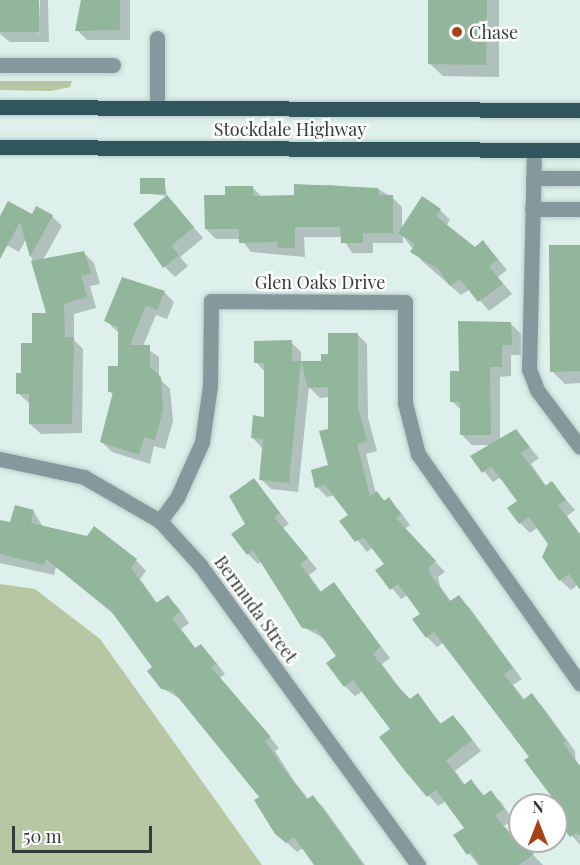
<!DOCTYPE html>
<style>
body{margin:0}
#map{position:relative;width:580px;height:865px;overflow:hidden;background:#ddf0ec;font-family:"Playfair Display",serif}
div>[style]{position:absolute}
.green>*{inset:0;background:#b8c7a3}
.shadow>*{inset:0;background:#0003}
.building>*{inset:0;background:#92b69c}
.roads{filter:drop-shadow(0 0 2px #bbccc8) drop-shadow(0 0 2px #bbccc8)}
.minor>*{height:15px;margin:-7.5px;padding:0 7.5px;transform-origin:7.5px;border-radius:7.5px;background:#85999d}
.major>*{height:15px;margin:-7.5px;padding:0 7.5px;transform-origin:7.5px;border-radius:7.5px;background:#30555c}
.dots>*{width:16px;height:16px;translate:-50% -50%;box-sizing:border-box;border:3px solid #fff;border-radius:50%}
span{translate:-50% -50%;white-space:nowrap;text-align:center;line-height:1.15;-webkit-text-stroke:5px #fff;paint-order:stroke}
.poi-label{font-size:18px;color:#343c3a}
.left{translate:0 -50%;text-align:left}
.street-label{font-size:18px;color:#343c3a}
.north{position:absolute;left:508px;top:793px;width:60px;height:60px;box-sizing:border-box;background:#fff;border:2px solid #aeb1b0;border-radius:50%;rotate:0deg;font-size:16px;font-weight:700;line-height:24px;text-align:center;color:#343c3a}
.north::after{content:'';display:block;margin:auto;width:21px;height:27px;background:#a74216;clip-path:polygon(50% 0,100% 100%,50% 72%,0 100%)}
.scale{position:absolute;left:12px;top:826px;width:140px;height:27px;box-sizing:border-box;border:3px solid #343c3a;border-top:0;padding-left:8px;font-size:18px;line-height:21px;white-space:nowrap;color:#343c3a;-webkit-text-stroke:4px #fff;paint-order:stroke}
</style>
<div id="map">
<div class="green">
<div style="clip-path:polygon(0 81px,72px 81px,70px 87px,51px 91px,0 90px)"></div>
<div style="clip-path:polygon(0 584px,35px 589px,100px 639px,262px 865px,0 865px)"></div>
</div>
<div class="shadow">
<div style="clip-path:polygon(0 0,37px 0,38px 40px,40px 0,48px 0,49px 42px,10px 42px,0 34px)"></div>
<div style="clip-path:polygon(81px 0,130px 0,130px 40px,87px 40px,77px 30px)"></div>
<div style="clip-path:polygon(430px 0,499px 0,499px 77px,443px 76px,429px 63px)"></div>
<div style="clip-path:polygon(164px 180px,167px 196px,142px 193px)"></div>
<div style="clip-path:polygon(331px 185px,378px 189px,392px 197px,402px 207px,402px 228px,440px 210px,450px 220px,446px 226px,475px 249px,483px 242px,493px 253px,507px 270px,498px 277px,512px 294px,489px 311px,470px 289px,461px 295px,422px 261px,403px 236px,403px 243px,373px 243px,373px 253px,352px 253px,342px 237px,304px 237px,305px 257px,251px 252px,241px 239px,216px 239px,206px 229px,227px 196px,252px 187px,262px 197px,296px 197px,296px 186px)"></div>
<div style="clip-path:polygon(177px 208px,203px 238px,180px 257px,188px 266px,175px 277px,165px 267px)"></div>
<div style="clip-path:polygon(52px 216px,62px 226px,43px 260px,84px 253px,94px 263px,100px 284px,90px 286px,96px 308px,74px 314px,74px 340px,83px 349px,82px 433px,41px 434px,30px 424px,30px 404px,18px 393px,48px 315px,26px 239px,19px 252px,3px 243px,0 219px)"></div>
<div style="clip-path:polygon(580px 247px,580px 383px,565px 384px,552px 371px)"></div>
<div style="clip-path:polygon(164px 292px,174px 302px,167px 319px,156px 315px,143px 346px,159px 357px,159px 378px,170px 389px,173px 421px,165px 449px,154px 446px,150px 464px,112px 452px,102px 442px,113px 395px,109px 391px,120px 368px,119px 333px,106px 321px)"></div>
<div style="clip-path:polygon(511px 324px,521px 334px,521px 355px,511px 355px,511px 376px,500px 377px,500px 440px,516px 431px,539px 458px,531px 464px,547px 487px,552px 483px,575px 510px,567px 516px,580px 534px,580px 589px,577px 585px,571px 590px,560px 580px,550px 543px,538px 527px,530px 533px,520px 523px,519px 502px,501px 477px,493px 482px,472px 457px,493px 445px,472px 445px,462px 435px,462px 411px,452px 401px,460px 373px)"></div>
<div style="clip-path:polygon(357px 334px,367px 344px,368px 418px,377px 451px,366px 454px,376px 494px,399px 510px,410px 525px,405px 529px,445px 572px,438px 577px,440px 586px,451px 602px,458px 597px,469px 607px,522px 679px,513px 685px,525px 700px,531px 695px,542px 706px,575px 751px,580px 845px,558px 819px,566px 814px,531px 757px,443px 643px,437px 647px,427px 637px,422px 614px,408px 595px,401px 599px,377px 570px,386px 564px,373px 547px,367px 552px,342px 521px,350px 516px,335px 495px,327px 497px,317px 487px,330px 466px,329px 397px,320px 398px,309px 387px,298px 492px,271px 489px,261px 479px,262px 448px,252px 437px,266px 418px,265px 372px,256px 362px,291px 342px,301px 352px,301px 362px,322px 362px)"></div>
<div style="clip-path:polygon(254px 480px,289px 524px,283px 528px,317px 569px,309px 575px,322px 593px,334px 584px,390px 658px,382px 664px,404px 694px,410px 701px,418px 695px,442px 725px,453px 717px,463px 727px,481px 751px,455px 771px,465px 785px,471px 781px,485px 796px,490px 792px,501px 802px,513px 820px,504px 826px,543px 865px,478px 865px,455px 836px,466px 828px,446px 801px,438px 806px,392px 753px,392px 729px,363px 691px,355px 696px,345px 686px,328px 663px,338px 656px,325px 639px,303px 627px,262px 561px,258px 564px,248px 554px)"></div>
<div style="clip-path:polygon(16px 507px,34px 512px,43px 527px,136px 560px,146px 571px,140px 579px,158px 604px,168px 597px,178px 607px,189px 623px,181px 629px,196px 649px,201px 646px,211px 656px,225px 674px,220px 678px,279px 748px,275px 751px,294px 781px,309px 800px,313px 797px,323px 807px,365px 865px,316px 865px,303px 848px,297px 852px,276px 833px,261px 797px,182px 700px,162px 688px,154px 667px,116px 616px,56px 567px,54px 575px,0 563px,0 522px,12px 524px)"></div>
</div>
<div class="building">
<div style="clip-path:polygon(0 0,39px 0,39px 32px,0 32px)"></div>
<div style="clip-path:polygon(81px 0,120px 0,120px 30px,75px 31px)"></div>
<div style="clip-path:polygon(428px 0,487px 0,486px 65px,428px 64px)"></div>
<div style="clip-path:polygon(140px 178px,165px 178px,165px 194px,140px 194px)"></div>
<div style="clip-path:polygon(294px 184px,378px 188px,379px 195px,393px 195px,393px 233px,363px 233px,363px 243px,341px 243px,340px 227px,295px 227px,295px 248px,277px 248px,277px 242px,239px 243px,239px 229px,205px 229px,204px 195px,225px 195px,225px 186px,253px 186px,253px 196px,294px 195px)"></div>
<div style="clip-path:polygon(167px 195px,194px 227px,171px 246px,179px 255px,163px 268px,133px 224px)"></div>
<div style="clip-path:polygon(422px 196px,441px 209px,436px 216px,475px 247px,483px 240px,498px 260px,489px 266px,503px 284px,478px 302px,460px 279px,450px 286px,438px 269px,410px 252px,415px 244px,398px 233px)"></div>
<div style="clip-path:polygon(8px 201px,32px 214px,36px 206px,53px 215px,30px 257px,20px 222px,0 259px,0 216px)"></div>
<div style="clip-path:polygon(549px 245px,580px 245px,580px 371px,550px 372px)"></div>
<div style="clip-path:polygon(84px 251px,91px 273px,81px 276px,87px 297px,64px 304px,65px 337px,74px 337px,72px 424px,29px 424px,29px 394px,16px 394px,16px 373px,21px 373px,21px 343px,32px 343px,32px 313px,46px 313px,31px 261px)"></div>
<div style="clip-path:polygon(122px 277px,165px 291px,157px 310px,146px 305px,130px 345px,150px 345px,150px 367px,161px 377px,163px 410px,155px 440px,144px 437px,139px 455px,100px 442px,113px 392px,108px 392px,108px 366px,118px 366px,118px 327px,104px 321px)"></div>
<div style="clip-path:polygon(458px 321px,511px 322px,512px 345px,502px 345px,502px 367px,490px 367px,491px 435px,460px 435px,460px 402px,450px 402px,450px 371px,459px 371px)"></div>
<div style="clip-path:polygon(328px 333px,358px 333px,358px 407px,367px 441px,357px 444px,370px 496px,377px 491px,384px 501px,389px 497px,401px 514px,396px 518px,436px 561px,429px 567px,430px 574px,450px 601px,459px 595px,513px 668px,504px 674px,523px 700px,532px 693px,566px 741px,563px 743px,580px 766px,580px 836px,577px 832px,570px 837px,556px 819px,564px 813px,524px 760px,529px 757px,434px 632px,426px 638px,412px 619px,420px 614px,398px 584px,390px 590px,375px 570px,384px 564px,363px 537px,355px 542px,339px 521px,348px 515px,325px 485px,315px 488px,311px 470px,328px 465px,319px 431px,328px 429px,328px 387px,308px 388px,301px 361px,321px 361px,321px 354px,328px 354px)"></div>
<div style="clip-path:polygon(292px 340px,292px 361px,301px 361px,289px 483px,259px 480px,263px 439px,251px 438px,253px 415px,264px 417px,264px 363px,254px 363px,254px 341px)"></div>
<div style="clip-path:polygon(516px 429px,530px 447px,521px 453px,545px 486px,552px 481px,566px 500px,558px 505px,580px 535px,580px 590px,569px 574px,559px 581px,542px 557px,548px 544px,529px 517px,519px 524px,507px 508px,517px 501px,491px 466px,482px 473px,470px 456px)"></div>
<div style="clip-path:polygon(254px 478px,280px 513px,274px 517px,308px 558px,300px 564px,320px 592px,334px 582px,381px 647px,373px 654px,394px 682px,410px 699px,418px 693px,440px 724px,453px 715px,472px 740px,446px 760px,464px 785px,471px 779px,483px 796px,491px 790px,504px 809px,495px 815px,515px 841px,524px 841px,534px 854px,519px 865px,480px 865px,471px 852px,467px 855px,453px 835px,464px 828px,436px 790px,427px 797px,405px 771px,379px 737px,390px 729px,365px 696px,353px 680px,344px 687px,326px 663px,336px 656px,317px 630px,302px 628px,253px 550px,247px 555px,231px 534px,245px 524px,229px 496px)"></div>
<div style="clip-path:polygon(15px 505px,34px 510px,31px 523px,87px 536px,94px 526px,137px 559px,131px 568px,156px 603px,168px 595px,180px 612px,172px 618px,195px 648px,201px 644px,216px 664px,211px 667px,271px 737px,265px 741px,284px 769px,307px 799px,313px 795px,363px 865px,314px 865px,294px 837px,286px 843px,275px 834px,254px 800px,259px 797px,173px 691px,161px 689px,147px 671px,152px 667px,111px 611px,46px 559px,44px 565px,0 554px,0 520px,10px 522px)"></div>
</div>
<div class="roads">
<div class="minor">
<div style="left:157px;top:38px;width:70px;rotate:90deg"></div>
<div style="left:0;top:65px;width:113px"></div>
<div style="left:534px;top:150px;width:219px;rotate:91.3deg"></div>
<div style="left:529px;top:369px;width:22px;rotate:69deg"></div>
<div style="left:537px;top:390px;width:71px;rotate:53deg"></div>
<div style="left:533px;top:178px;width:47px"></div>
<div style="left:532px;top:209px;width:48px"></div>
<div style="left:0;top:459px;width:86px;rotate:12.1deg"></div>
<div style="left:84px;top:477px;width:88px;rotate:30.1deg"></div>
<div style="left:160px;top:521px;width:59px;rotate:47.7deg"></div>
<div style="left:200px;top:565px;width:371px;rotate:54deg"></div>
<div style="left:160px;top:521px;width:29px;rotate:-54deg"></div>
<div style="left:177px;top:498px;width:61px;rotate:-65.9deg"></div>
<div style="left:202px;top:442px;width:57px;rotate:-81.9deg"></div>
<div style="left:210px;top:386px;width:85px;rotate:-89.3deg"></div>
<div style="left:211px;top:301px;width:194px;rotate:0.3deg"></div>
<div style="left:405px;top:302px;width:101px;rotate:90deg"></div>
<div style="left:405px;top:403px;width:53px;rotate:75.7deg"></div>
<div style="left:418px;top:454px;width:281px;rotate:54.8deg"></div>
</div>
<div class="major">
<div style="left:0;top:107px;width:580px;rotate:0.3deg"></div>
<div style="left:0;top:147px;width:580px;rotate:0.3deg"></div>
</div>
</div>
<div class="dots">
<div style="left:457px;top:32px;background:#a74216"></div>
</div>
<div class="poi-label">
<span class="left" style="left:469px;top:32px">Chase</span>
</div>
<div class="street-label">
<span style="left:290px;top:129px">Stockdale Highway</span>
<span style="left:320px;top:282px">Glen Oaks Drive</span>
<span style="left:256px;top:609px;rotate:54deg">Bermuda Street</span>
</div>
<div class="north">N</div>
<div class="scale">50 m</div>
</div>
